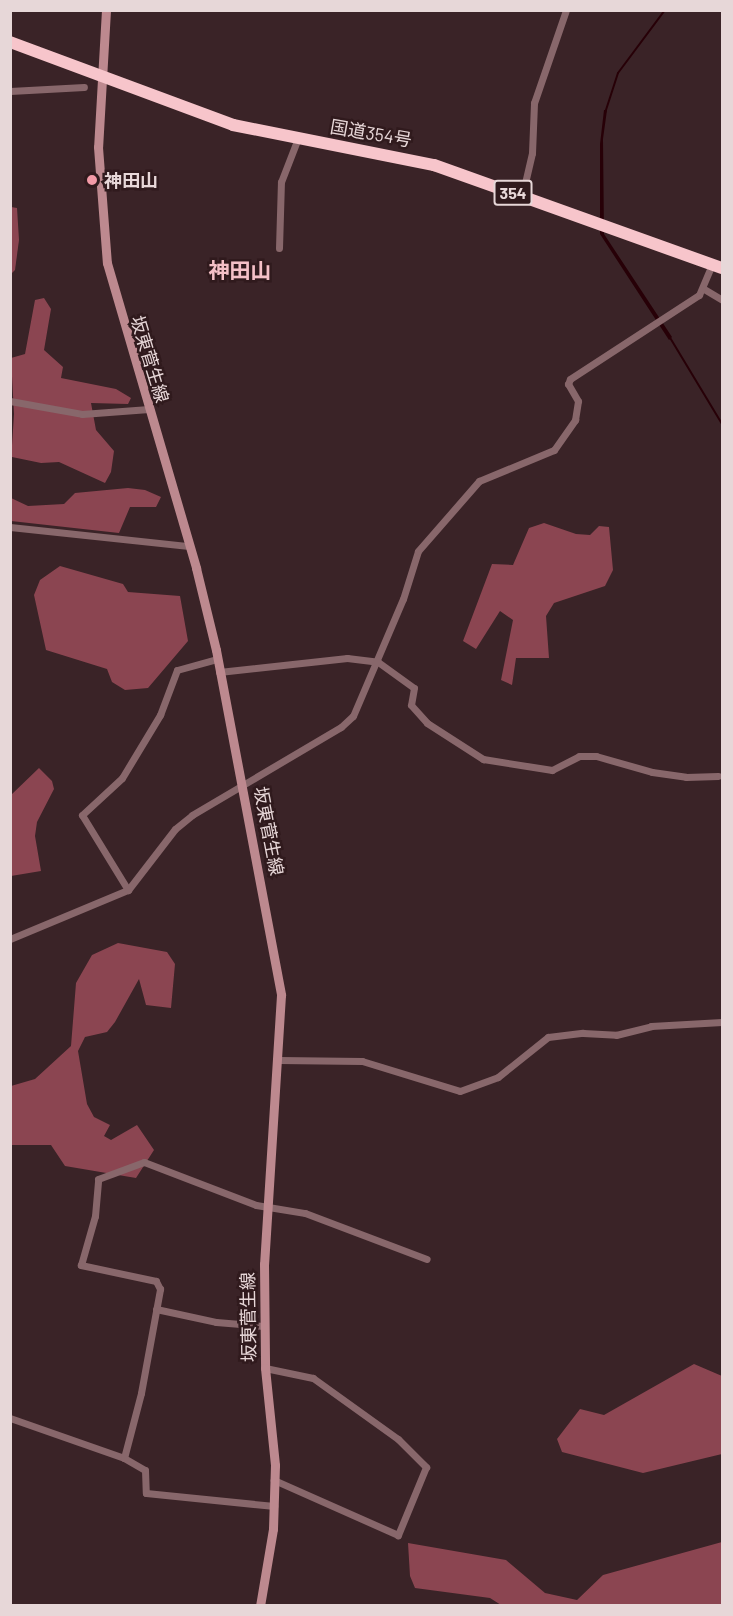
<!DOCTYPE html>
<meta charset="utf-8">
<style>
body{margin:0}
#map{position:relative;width:733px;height:1616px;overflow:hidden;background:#3a2327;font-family:Barlow,"Noto Sans JP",sans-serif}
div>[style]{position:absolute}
.forest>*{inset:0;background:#8b4551}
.water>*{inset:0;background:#270007}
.stream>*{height:2px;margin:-1px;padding:0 1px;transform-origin:1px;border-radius:1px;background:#270007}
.street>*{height:7px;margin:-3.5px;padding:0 3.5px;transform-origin:3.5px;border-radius:3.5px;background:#88676b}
.secondary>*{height:9px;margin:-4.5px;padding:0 4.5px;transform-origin:4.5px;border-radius:4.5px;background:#bd898f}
.highway>*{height:12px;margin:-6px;padding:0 6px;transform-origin:6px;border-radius:6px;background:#f7c5cb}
.dots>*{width:16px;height:16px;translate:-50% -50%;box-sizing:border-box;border:3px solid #301a1d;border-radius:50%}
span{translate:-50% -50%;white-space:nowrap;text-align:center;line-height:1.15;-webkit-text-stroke:5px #301a1d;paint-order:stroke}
.shield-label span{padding:2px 4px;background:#301a1d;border:2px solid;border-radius:4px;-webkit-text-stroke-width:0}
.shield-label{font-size:16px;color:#e7d7d8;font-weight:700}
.street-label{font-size:18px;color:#e7d7d8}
.poi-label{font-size:18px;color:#e7d7d8;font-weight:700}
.left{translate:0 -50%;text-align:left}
.quarter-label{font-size:21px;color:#f4c0c7;font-weight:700}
.frame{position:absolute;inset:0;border:12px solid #e7d7d8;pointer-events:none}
</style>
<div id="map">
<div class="forest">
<div style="clip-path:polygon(11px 207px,17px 208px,19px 240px,15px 270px,11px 274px)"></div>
<div style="clip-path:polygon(44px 298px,51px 309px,44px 350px,63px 367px,61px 378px,116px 389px,131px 398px,128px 404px,91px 403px,96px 430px,114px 451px,111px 472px,105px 483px,59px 462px,41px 463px,12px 457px,11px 461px,14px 414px,11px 358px,25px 354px,35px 300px)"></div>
<div style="clip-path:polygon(128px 488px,145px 490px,161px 497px,156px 507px,130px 507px,119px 533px,11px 521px,11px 498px,28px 506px,64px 504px,75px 493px)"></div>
<div style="clip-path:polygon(544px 523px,576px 534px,590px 535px,599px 526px,609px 527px,613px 570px,605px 586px,554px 603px,546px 616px,549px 658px,516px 658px,512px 685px,501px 680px,513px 620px,500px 611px,476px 649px,463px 641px,492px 564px,513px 565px,529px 528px)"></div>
<div style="clip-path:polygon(60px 566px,123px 584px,128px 592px,180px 596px,188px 641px,148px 688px,125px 690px,112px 682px,107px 669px,46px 650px,34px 595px,40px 580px)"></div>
<div style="clip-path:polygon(39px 768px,52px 781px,54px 789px,37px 822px,35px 836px,41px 871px,11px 876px,11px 795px)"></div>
<div style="clip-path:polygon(118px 943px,167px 952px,175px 964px,171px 1008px,146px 1005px,139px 979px,115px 1022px,107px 1032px,85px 1037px,78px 1051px,87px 1104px,94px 1117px,110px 1125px,104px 1136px,111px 1140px,137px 1125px,154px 1150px,136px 1178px,65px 1166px,51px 1145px,11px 1145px,11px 1086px,35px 1079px,71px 1046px,76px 983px,92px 955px)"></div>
<div style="clip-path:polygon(694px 1364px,722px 1376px,722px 1454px,643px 1473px,562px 1452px,557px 1439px,580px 1409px,604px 1415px)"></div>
<div style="clip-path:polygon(722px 1542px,722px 1606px,501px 1605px,490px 1598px,415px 1588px,410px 1576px,408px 1543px,506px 1560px,545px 1593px,577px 1600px,603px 1575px)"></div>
</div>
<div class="water">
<div style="clip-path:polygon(604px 110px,607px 110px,603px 139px,604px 234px,672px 337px,669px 340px,600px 234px,600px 144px)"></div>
</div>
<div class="stream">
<div style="left:605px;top:113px;width:42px;rotate:-72deg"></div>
<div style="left:618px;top:73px;width:79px;rotate:-53.3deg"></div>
<div style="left:669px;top:336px;width:103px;rotate:58.9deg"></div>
</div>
<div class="street">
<div style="left:10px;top:91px;width:74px;rotate:-3.1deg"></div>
<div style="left:522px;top:196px;width:44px;rotate:-76.9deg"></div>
<div style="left:532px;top:153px;width:50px;rotate:-87.7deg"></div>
<div style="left:534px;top:103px;width:98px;rotate:-71deg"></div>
<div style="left:279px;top:248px;width:66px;rotate:-88.3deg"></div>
<div style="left:281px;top:182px;width:47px;rotate:-68.9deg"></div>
<div style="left:704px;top:289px;width:21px;rotate:31deg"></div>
<div style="left:10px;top:401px;width:73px;rotate:10.2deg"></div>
<div style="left:82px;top:414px;width:67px;rotate:-4.3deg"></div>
<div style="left:10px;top:527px;width:180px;rotate:6.1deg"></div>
<div style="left:219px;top:672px;width:129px;rotate:-6.2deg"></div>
<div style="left:347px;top:658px;width:31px;rotate:7deg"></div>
<div style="left:378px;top:662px;width:44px;rotate:35.8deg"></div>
<div style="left:414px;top:688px;width:17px;rotate:100deg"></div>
<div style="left:411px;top:705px;width:24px;rotate:48deg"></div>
<div style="left:427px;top:723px;width:67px;rotate:32.7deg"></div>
<div style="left:483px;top:759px;width:70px;rotate:9.1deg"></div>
<div style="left:552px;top:770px;width:30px;rotate:-27deg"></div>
<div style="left:579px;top:756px;width:17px"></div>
<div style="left:596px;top:756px;width:58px;rotate:15.9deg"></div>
<div style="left:652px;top:772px;width:34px;rotate:8deg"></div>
<div style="left:686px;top:777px;width:32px;rotate:-2deg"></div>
<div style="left:128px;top:890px;width:88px;rotate:-121.5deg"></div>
<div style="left:82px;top:815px;width:54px;rotate:-42.8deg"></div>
<div style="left:122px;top:778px;width:74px;rotate:-58.9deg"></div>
<div style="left:160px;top:715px;width:48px;rotate:-69.3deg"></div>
<div style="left:177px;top:670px;width:41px;rotate:-15.4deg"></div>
<div style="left:10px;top:939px;width:128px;rotate:-22.6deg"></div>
<div style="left:128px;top:890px;width:77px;rotate:-52.4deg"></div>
<div style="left:175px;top:829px;width:22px;rotate:-39deg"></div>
<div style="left:192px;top:815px;width:173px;rotate:-30.6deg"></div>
<div style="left:341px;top:727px;width:16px;rotate:-43deg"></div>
<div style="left:353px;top:716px;width:127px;rotate:-66.9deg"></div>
<div style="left:403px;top:599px;width:50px;rotate:-72.6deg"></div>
<div style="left:418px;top:551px;width:93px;rotate:-48.9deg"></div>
<div style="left:479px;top:481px;width:81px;rotate:-22.5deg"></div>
<div style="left:554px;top:450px;width:37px;rotate:-55deg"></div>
<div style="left:575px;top:420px;width:19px;rotate:-81deg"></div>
<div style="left:578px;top:401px;width:20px;rotate:-120deg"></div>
<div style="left:568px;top:384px;width:5px;rotate:-68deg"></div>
<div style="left:570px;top:379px;width:154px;rotate:-33.1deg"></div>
<div style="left:699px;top:295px;width:34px;rotate:-67deg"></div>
<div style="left:279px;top:1060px;width:83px;rotate:0.7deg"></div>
<div style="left:362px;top:1061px;width:102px;rotate:17deg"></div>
<div style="left:460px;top:1091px;width:40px;rotate:-20.2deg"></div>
<div style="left:498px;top:1077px;width:64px;rotate:-38.7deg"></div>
<div style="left:548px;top:1037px;width:35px;rotate:-7deg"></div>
<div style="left:583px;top:1033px;width:33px;rotate:3deg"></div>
<div style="left:616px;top:1035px;width:36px;rotate:-14deg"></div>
<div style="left:651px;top:1026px;width:71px;rotate:-3.2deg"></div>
<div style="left:156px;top:1309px;width:61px;rotate:12.2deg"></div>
<div style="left:216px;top:1322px;width:48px;rotate:4.8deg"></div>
<div style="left:265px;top:1368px;width:49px;rotate:11.8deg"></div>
<div style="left:313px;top:1378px;width:105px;rotate:35.7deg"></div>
<div style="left:398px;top:1439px;width:40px;rotate:45deg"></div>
<div style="left:426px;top:1467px;width:74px;rotate:112.4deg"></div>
<div style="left:398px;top:1535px;width:136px;rotate:-156.1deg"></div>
<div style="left:10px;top:1418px;width:121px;rotate:19.3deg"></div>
<div style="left:124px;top:1458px;width:24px;rotate:30deg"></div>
<div style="left:145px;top:1470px;width:23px;rotate:88deg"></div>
<div style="left:146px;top:1493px;width:129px;rotate:5.8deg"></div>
<div style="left:124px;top:1458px;width:67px;rotate:-75.3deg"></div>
<div style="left:141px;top:1393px;width:106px;rotate:-79.6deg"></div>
<div style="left:160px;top:1289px;width:9px;rotate:-117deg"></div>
<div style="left:156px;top:1281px;width:77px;rotate:-168deg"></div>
<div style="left:81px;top:1265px;width:51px;rotate:-74.1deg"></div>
<div style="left:95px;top:1216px;width:37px;rotate:-85deg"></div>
<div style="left:98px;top:1179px;width:49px;rotate:-20.3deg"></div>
<div style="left:144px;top:1162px;width:120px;rotate:21deg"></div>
<div style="left:256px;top:1205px;width:50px;rotate:9.3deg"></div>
<div style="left:305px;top:1213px;width:130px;rotate:20.7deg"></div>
</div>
<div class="secondary">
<div style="left:106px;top:10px;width:137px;rotate:93.3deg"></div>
<div style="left:98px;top:147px;width:116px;rotate:85.6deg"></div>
<div style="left:107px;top:263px;width:318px;rotate:73.7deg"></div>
<div style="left:196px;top:568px;width:84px;rotate:76.3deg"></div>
<div style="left:216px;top:650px;width:351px;rotate:79.3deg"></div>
<div style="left:281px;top:995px;width:270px;rotate:93.6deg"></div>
<div style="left:264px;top:1264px;width:104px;rotate:89.4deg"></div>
<div style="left:265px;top:1368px;width:98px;rotate:84.1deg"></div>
<div style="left:275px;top:1465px;width:64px;rotate:91.8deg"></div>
<div style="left:273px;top:1529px;width:78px;rotate:99.6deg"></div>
</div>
<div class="highway">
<div style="left:10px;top:42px;width:238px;rotate:20.4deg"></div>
<div style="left:233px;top:125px;width:205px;rotate:11.3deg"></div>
<div style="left:434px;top:165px;width:306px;rotate:19.7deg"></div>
</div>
<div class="dots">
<div style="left:92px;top:180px;background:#f39aa7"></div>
</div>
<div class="shield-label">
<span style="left:513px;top:193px">354</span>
</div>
<div class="street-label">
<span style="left:371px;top:133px;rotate:10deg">国道354号</span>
<span style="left:150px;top:359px;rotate:73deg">坂東菅生線</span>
<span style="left:269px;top:831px;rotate:79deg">坂東菅生線</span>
<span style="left:248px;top:1317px;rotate:-91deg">坂東菅生線</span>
</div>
<div class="poi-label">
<span class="left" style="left:104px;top:180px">神田山</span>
</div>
<div class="quarter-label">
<span style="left:240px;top:270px">神田山</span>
</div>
<div class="frame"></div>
</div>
